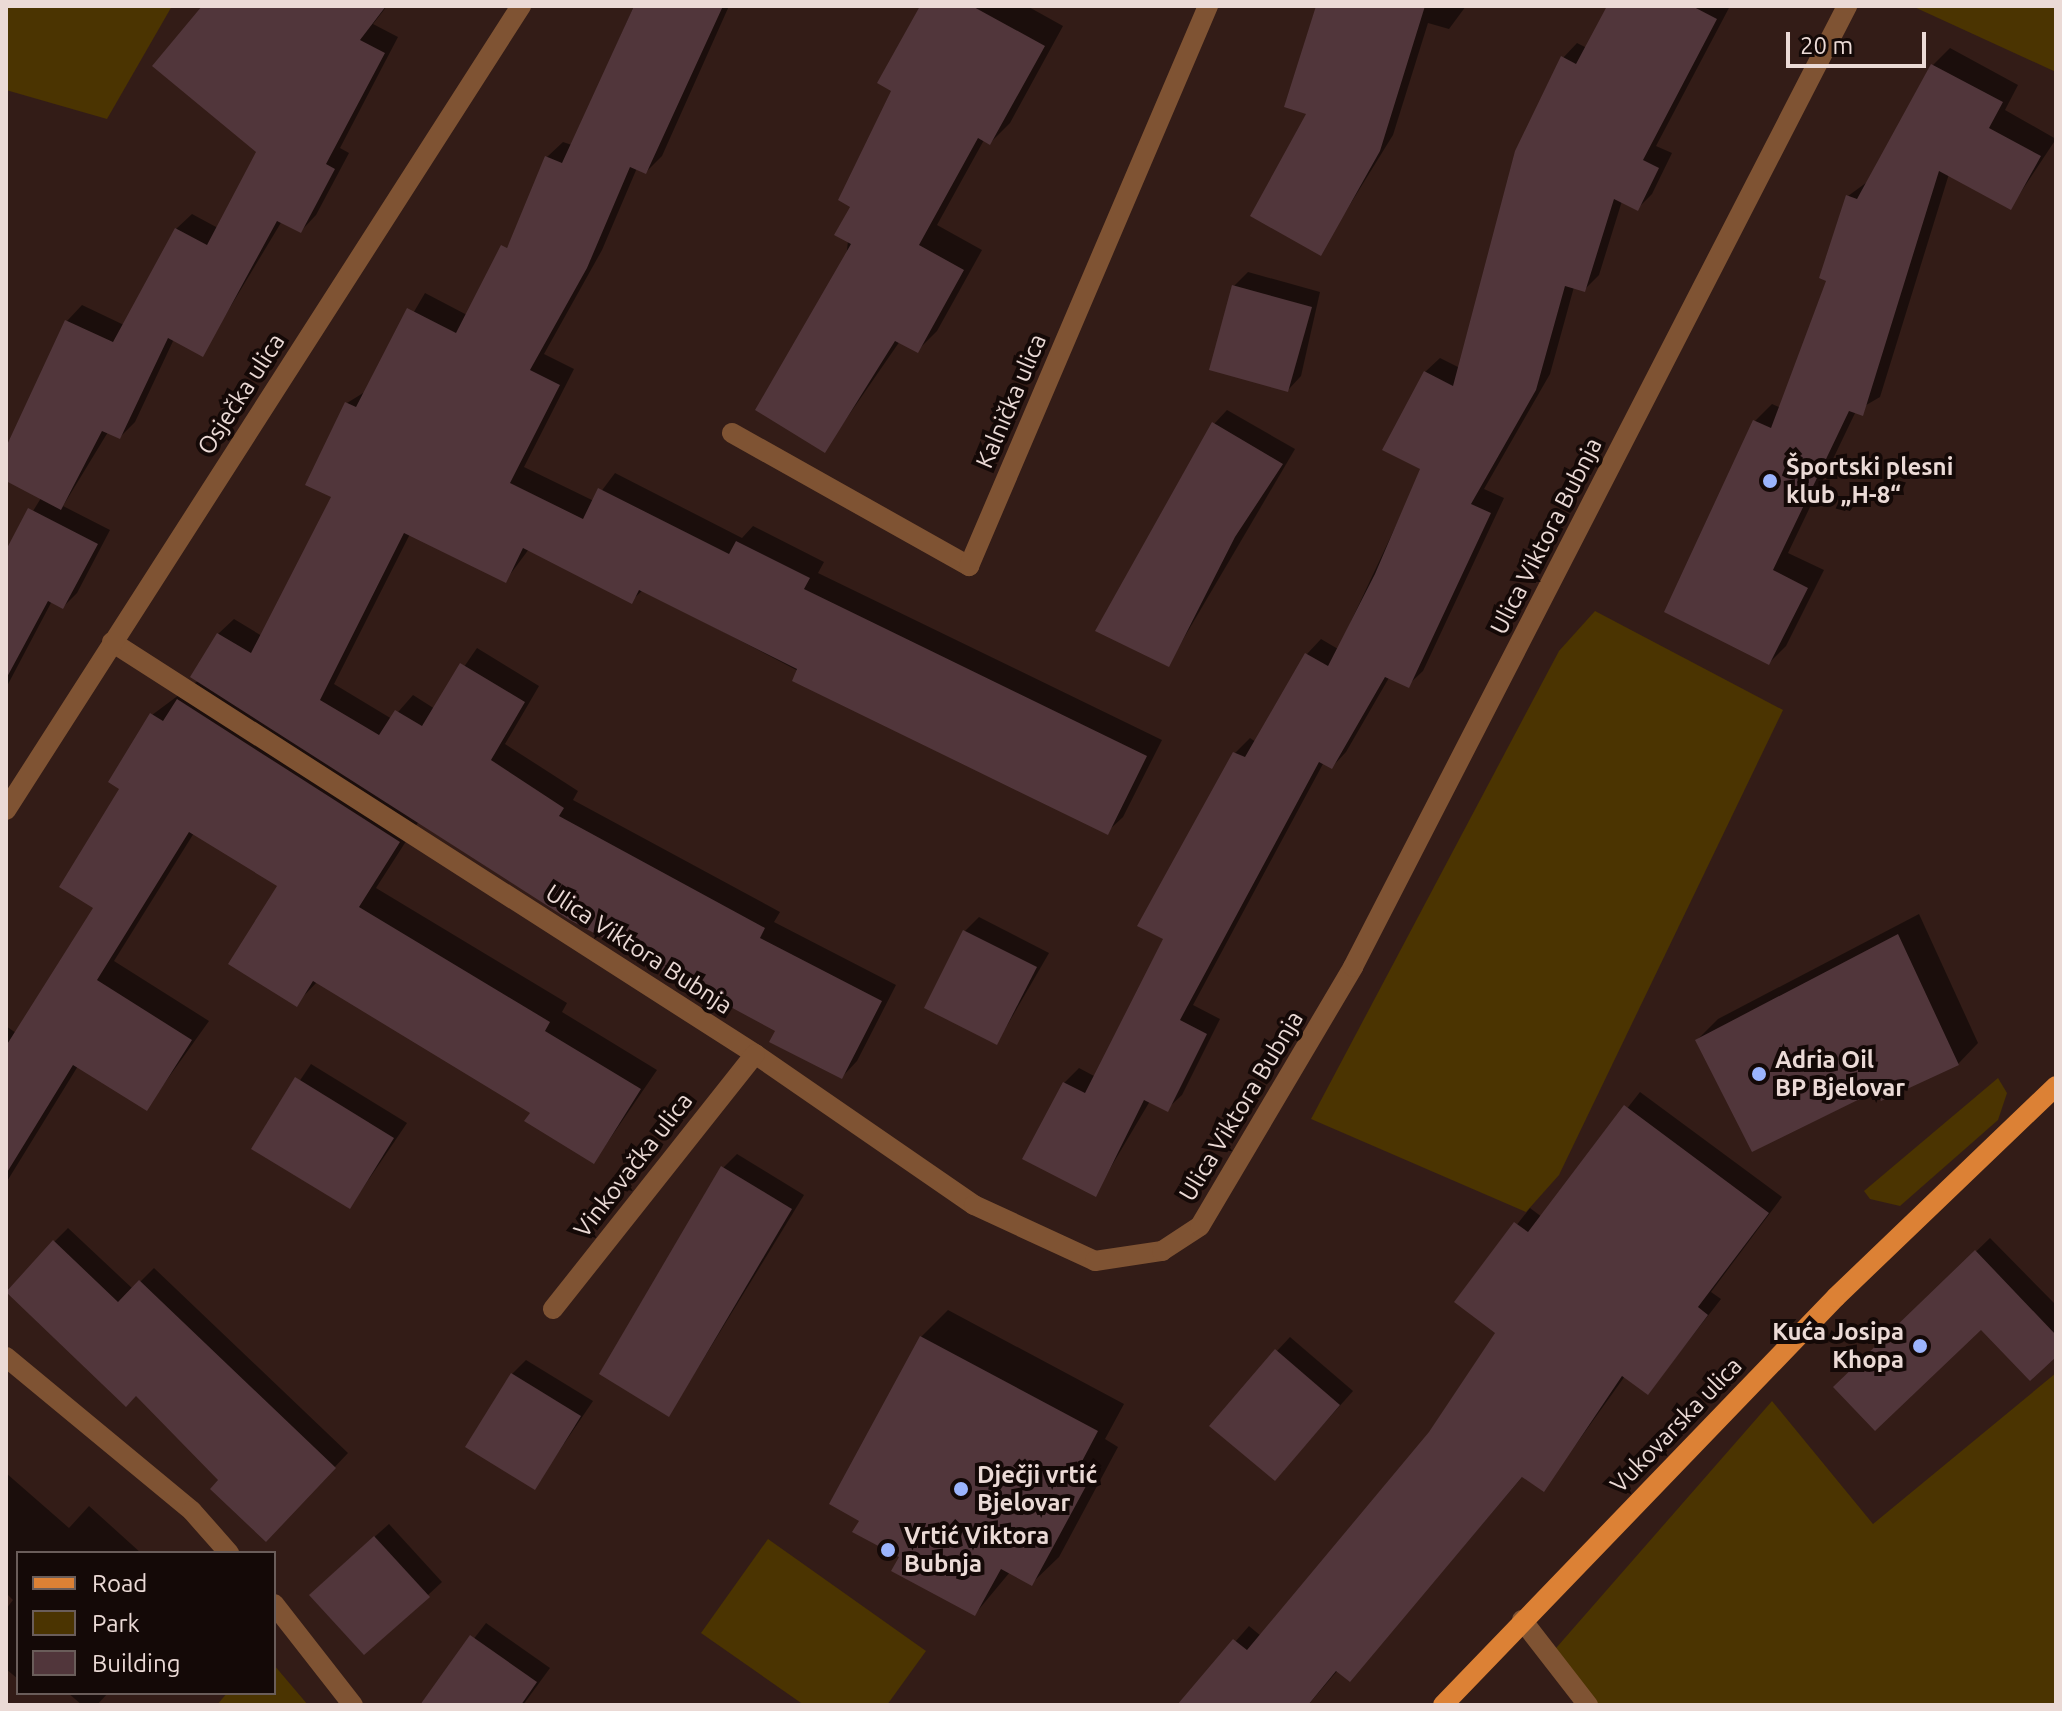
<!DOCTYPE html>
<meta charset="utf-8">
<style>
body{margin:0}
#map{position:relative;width:2062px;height:1711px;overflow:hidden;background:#331c17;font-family:Ubuntu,sans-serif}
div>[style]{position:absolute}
.green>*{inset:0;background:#4b3401}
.shadow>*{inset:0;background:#0007}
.building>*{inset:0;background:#51363b}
.minor>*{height:20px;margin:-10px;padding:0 10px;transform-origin:10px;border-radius:10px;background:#7f5333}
.tertiary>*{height:20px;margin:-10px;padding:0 10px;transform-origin:10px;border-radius:10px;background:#7f5333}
.primary>*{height:20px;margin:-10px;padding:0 10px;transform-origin:10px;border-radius:10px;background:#dc8135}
.dots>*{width:22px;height:22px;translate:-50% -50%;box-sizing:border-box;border:4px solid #140907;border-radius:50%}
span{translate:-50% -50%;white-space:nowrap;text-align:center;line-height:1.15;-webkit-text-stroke:8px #140907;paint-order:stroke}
.street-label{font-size:24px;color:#ebdad6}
.poi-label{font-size:24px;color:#ebdad6;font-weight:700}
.left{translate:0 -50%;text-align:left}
.right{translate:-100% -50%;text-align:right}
.frame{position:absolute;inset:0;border:8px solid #ebdad6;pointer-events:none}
.legend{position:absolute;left:16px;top:1551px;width:260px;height:144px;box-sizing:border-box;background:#140907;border:2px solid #6a5d5a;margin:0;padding:10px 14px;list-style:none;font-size:24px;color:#ebdad6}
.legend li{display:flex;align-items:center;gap:16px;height:40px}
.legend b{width:40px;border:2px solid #6a5d5a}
.scale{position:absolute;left:1786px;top:32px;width:140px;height:36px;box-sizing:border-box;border:4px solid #ebdad6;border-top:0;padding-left:10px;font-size:24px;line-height:28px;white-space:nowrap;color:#ebdad6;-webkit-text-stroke:6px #140907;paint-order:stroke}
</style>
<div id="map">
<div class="green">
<div style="clip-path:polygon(6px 6px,172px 6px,107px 119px,6px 90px)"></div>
<div style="clip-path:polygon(1912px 6px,2056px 6px,2056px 72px)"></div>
<div style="clip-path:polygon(1595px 611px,1783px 710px,1559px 1175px,1526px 1212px,1311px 1119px,1559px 651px)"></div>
<div style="clip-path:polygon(1998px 1078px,2007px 1093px,1998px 1120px,1900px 1206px,1870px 1199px,1864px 1191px)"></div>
<div style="clip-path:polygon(2056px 1373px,2056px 1705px,1588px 1705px,1550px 1655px,1772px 1401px,1873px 1524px)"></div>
<div style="clip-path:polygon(768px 1539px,926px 1651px,887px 1705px,804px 1705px,701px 1633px)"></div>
<div style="clip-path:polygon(274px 1665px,308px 1705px,217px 1705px,227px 1693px,274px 1693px)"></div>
</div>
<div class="shadow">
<div style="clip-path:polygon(212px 6px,387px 6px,373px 24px,398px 37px,340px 148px,349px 153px,316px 215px,301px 231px,282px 221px,202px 354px,174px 339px,135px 422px,120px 437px,108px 432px,63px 506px,110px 530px,77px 593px,63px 607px,52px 601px,6px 688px,6px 555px,41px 498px,6px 479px,6px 448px,67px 321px,82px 305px,124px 325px,176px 229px,192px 214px,218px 228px,258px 152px)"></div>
<div style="clip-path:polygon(634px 6px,729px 6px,662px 156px,646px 172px,637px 168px,602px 250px,544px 354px,574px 369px,524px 467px,594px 501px,615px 473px,742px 538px,753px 526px,824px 562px,818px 573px,1162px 740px,1123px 817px,1107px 832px,643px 590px,631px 601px,529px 549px,506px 580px,410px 534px,334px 684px,392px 719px,413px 695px,435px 709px,477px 648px,539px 686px,505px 744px,578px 791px,573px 800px,780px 912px,774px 922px,896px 985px,857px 1061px,842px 1077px,778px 1030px,419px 821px,376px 888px,567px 1003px,562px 1012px,657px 1070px,594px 1162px,532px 1112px,317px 982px,296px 1004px,279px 886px,194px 833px,114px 961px,209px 1021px,146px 1109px,78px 1066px,6px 1183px,6px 1026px,16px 1033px,96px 907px,122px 788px,152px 715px,199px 680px,218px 634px,234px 619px,262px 636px,333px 496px,347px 403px,368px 390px,425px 293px,467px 315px,515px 234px,547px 157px,563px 142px,572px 145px)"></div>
<div style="clip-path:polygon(922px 6px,1027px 6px,1063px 26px,1010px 123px,990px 143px,984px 140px,937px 225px,982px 250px,937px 331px,917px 351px,900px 341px,824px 451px,852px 206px)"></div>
<div style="clip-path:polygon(1350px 6px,1466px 6px,1449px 29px,1428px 23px,1393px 135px,1320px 253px,1309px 113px)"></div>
<div style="clip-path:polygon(1611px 6px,1730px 6px,1656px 146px,1672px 153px,1652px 194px,1638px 208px,1622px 201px,1599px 275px,1584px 290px,1574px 287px,1550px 374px,1484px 489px,1504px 498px,1423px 671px,1408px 685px,1390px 676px,1346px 752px,1332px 767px,1324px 762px,1193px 1005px,1220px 1019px,1182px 1095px,1167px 1109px,1150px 1101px,1095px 1194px,1064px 1083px,1079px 1068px,1096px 1077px,1166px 938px,1139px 925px,1235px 753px,1250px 738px,1256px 742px,1307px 654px,1321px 639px,1338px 649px,1423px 468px,1425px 372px,1440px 358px,1460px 368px,1563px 58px,1577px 43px,1587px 48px)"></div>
<div style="clip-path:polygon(1950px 48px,2018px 85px,2005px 110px,2056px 139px,2011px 207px,1949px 174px,1880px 397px,1856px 411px,1788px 553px,1824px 570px,1786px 646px,1769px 663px,1755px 421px,1772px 404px,1781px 408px,1829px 279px,1848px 196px,1870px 180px,1933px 65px)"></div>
<div style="clip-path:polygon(1248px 272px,1320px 292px,1301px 376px,1288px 390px,1234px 286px)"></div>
<div style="clip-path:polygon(1227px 410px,1295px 449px,1168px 665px,1214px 424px)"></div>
<div style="clip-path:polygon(1919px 914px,1978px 1043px,1958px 1064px,1877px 1088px,1697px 1040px,1718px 1019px)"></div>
<div style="clip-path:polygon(979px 917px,1049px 953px,997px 1043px,965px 931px)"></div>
<div style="clip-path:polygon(311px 1064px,407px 1123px,350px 1207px,254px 1149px)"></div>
<div style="clip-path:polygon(1640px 1092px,1782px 1197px,1711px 1292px,1721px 1299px,1648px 1393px,1625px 1376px,1544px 1489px,1523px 1476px,1350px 1680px,1338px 1670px,1308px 1705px,1180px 1705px,1249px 1626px,1261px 1636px,1430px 1433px,1498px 1332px,1457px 1301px,1530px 1208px,1542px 1217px)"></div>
<div style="clip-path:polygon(737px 1154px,804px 1195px,669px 1415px,723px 1168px)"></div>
<div style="clip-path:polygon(68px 1228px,133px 1289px,154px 1268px,348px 1453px,280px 1525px,220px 1480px,54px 1242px)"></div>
<div style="clip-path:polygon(1990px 1238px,2056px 1305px,2056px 1354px,1981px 1327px,1835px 1388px)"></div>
<div style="clip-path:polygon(948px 1310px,1124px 1404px,1105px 1439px,1118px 1447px,1059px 1557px,1032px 1583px,1010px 1572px,975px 1614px,901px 1556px,921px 1337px)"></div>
<div style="clip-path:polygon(1290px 1337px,1353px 1391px,1288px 1464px,1277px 1351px)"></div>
<div style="clip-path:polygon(526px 1360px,593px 1401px,534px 1488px,512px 1374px)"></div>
<div style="clip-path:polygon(6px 1473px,69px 1528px,89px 1506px,141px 1553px,18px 1553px,18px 1679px,6px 1669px,6px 1609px,13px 1600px,6px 1593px)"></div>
<div style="clip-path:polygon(389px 1524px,442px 1582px,428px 1595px,325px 1581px)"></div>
<div style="clip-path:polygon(486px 1623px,550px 1668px,523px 1705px,423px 1705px)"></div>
<div style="clip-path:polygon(68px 1693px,108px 1693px,97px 1705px,82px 1705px)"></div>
</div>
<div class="building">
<div style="clip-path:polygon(202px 6px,386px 6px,360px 40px,385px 53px,326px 164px,335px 169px,301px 233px,277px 221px,203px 357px,168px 338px,120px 439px,102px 431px,61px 510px,6px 481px,6px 447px,65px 320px,113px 342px,175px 228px,207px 245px,256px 152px,152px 66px)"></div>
<div style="clip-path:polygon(634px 6px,723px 6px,646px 174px,630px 167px,587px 268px,530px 370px,560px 385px,510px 483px,583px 519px,598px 488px,729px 554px,736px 541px,810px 578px,804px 589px,1147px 756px,1108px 835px,792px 681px,797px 669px,639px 590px,632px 604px,523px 548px,506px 583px,404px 533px,320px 700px,379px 735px,395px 710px,422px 726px,460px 663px,525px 702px,491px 760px,564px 808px,559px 816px,765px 928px,760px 938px,882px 1001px,842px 1079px,769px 1042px,775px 1031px,568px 919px,190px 677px,217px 633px,251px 653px,331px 497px,305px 485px,345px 402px,356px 407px,407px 308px,456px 333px,501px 245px,507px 248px,545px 156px,562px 163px)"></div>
<div style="clip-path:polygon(920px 6px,972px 6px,1045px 46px,990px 145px,978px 138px,919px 245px,964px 270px,918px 353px,895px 341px,825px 453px,755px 410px,851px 244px,834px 235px,850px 207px,838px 200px,891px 91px,877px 83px)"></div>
<div style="clip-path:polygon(1316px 6px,1425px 6px,1380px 151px,1321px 256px,1250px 216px,1306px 114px,1284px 107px)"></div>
<div style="clip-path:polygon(1607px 6px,1692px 6px,1717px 19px,1643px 160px,1659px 168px,1638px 211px,1614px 199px,1585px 292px,1565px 286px,1536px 390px,1471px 504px,1491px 513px,1409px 688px,1385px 677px,1332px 769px,1319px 762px,1180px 1020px,1207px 1034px,1168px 1112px,1144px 1100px,1096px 1197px,1022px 1159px,1063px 1082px,1085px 1093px,1163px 939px,1137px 926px,1233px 752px,1245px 757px,1305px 653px,1328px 666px,1375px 574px,1420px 469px,1382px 450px,1424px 371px,1453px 386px,1515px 151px,1561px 56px,1576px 64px)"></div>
<div style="clip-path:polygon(1931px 64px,2003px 102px,1989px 128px,2041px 156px,2011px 210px,1939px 171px,1863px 416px,1849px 411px,1773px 570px,1808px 588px,1769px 665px,1664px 612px,1753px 420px,1771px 428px,1826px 281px,1819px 278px,1846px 195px,1857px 199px)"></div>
<div style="clip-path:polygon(1232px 285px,1312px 307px,1288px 392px,1209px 370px)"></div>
<div style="clip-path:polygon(1212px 422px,1283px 464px,1235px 537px,1169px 667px,1095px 631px)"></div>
<div style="clip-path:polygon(28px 508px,98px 544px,63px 609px,48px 601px,6px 679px,6px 550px)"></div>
<div style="clip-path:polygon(177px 699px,400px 842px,359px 907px,550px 1022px,545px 1031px,641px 1089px,594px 1164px,524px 1121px,530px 1113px,313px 981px,297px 1007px,228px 964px,277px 886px,189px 832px,97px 980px,192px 1040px,147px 1111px,73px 1065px,6px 1174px,6px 1046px,93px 908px,59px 887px,119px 789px,108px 782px,150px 713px,163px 721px)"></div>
<div style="clip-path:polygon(963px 930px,1037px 967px,997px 1045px,924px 1008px)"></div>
<div style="clip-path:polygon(1898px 934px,1959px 1065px,1881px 1101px,1876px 1091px,1752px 1152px,1695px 1040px)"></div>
<div style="clip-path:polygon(295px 1077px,394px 1138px,350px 1209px,251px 1149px)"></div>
<div style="clip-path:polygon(1624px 1105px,1769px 1213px,1698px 1307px,1708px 1315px,1648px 1395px,1622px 1376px,1544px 1492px,1522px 1477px,1350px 1682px,1336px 1671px,1308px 1705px,1177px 1705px,1233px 1639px,1247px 1650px,1429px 1432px,1495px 1333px,1454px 1302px,1514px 1222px,1528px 1232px)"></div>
<div style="clip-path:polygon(721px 1166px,792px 1209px,669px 1417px,599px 1374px)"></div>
<div style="clip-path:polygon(53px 1240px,118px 1302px,139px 1280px,336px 1468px,266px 1542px,210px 1489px,218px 1480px,136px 1396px,126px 1407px,6px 1292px)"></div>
<div style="clip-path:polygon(1975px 1250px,2056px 1335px,2056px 1357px,2030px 1381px,1981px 1330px,1875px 1431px,1833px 1387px)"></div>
<div style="clip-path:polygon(920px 1336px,1098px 1431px,1079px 1467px,1092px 1475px,1032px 1586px,1001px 1569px,975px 1616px,891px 1571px,899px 1557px,852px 1532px,859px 1521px,829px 1504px)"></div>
<div style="clip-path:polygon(1275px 1349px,1340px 1405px,1275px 1481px,1209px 1426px)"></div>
<div style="clip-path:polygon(511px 1373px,581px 1416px,535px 1490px,465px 1447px)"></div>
<div style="clip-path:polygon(374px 1536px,430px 1597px,364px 1655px,309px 1595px)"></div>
<div style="clip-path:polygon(470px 1635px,537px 1682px,521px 1705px,420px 1705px)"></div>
</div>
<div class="minor">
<div style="left:732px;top:433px;width:272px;rotate:29.3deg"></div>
<div style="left:969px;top:566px;width:609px;rotate:-66.89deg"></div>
<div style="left:112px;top:642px;width:764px;rotate:32.65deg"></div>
<div style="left:755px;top:1054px;width:266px;rotate:34.6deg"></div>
<div style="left:974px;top:1205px;width:133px;rotate:24.8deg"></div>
<div style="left:1095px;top:1261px;width:68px;rotate:-8.5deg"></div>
<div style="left:1162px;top:1251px;width:45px;rotate:-33.3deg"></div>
<div style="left:1200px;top:1226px;width:301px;rotate:-59.4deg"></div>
<div style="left:1353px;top:967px;width:1081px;rotate:-62.79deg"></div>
<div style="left:553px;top:1309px;width:325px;rotate:-51.6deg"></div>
<div style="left:1522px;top:1620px;width:108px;rotate:52.2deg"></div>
</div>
<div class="tertiary">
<div style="left:6px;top:810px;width:955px;rotate:-57.36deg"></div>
<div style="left:6px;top:1357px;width:241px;rotate:39.6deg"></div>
<div style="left:192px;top:1511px;width:56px;rotate:48.6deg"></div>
<div style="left:274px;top:1604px;width:128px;rotate:52deg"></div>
</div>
<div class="primary">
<div style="left:1443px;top:1705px;width:566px;rotate:-46.07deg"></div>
<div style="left:1836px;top:1297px;width:305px;rotate:-43.8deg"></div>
</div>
<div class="dots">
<div style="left:1770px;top:481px;background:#9bb4fd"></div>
<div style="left:1759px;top:1074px;background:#9bb4fd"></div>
<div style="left:1920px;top:1346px;background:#9bb4fd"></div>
<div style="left:961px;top:1489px;background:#9bb4fd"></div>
<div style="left:888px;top:1550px;background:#9bb4fd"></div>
</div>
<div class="street-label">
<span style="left:241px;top:394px;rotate:-57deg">Osječka ulica</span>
<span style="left:1011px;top:401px;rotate:-67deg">Kalnička ulica</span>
<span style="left:1546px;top:536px;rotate:-63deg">Ulica Viktora Bubnja</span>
<span style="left:639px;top:949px;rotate:33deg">Ulica Viktora Bubnja</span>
<span style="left:1241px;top:1106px;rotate:-59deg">Ulica Viktora Bubnja</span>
<span style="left:633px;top:1165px;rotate:-52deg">Vinkovačka ulica</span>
<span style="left:1676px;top:1425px;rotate:-46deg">Vukovarska ulica</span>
</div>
<div class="poi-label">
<span class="left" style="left:1786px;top:481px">Športski plesni<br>klub „H-8“</span>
<span class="left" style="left:1775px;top:1074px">Adria Oil<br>BP Bjelovar</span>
<span class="right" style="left:1904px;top:1346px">Kuća Josipa<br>Khopa</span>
<span class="left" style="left:977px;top:1489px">Dječji vrtić<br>Bjelovar</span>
<span class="left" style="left:904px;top:1550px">Vrtić Viktora<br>Bubnja</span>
</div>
<div class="frame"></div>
<ul class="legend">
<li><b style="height:10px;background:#dc8135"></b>Road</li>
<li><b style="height:22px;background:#4b3401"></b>Park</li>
<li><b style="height:22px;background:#51363b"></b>Building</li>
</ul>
<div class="scale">20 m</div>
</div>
